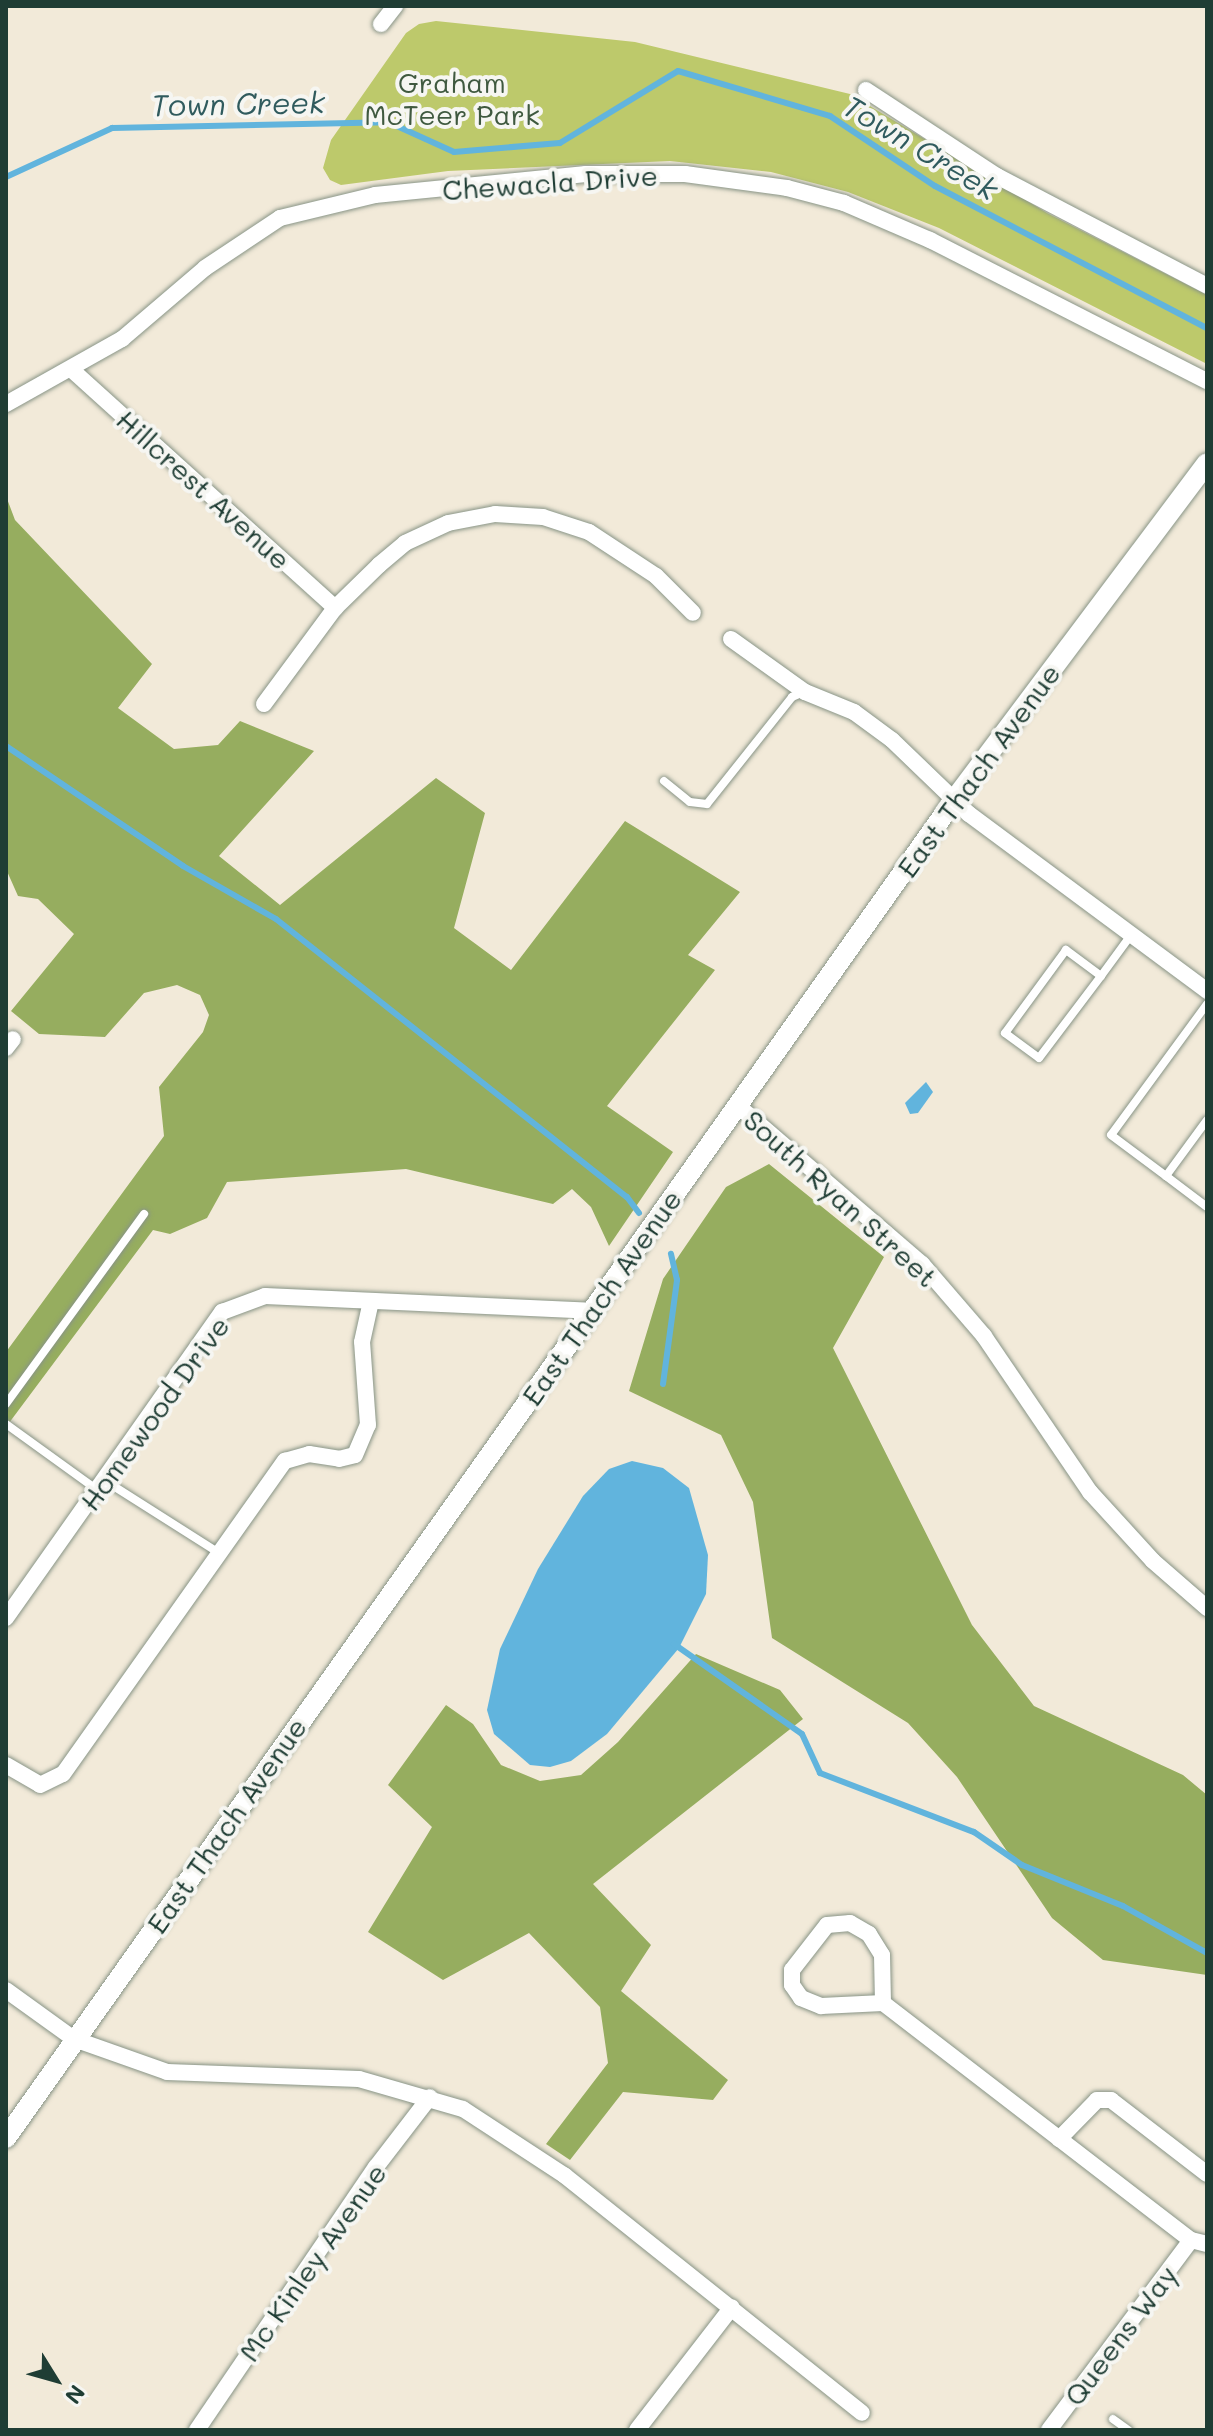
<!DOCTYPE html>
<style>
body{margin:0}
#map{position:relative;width:1213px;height:2436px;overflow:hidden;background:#f2ead9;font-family:Mali,sans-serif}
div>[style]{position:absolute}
.green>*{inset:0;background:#bdc96b}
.forest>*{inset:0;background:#96ad5f}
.water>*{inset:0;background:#61b4dd}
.stream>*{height:6px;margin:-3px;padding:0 3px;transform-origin:3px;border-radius:3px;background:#61b4dd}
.roads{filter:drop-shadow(0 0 2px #889486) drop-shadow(0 0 2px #889486)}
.service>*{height:8px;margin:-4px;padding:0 4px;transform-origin:4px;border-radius:4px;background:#fff}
.minor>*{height:16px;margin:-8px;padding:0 8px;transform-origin:8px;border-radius:8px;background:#fff}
.tertiary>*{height:20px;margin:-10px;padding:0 10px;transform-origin:10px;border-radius:10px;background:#fff}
span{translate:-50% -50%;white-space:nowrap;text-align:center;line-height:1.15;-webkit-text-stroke:8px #f6f6f2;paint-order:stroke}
.park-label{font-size:28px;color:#3f593f}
.street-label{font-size:28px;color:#1f3d34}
.water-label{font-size:30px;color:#305b5e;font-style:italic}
.frame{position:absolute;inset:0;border:8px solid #1f3d34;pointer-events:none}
.north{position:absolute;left:16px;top:2340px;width:80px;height:80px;-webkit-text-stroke:6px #f6f6f2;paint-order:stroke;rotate:127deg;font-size:22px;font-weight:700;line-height:32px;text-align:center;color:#1f3d34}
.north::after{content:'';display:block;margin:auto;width:28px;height:36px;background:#1f3d34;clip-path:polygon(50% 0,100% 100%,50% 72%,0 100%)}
</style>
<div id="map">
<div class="green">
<div style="clip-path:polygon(436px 21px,635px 42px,850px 94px,1047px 213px,1207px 295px,1207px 364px,939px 228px,848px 192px,771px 172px,670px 161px,448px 171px,341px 185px,330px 180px,323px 168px,331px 140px,406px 33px,419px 24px)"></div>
</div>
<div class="forest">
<div style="clip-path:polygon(6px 496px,15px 520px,152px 664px,118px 708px,174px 749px,218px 745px,240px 721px,314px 751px,219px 856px,280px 905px,436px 778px,485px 813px,454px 928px,511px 970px,625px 821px,740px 892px,688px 955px,715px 970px,607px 1106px,673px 1152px,609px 1246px,591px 1207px,572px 1189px,553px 1204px,406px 1169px,227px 1182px,207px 1218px,170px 1234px,153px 1230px,6px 1427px,6px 1352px,164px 1136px,159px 1087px,203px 1032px,209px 1015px,200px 995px,177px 985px,144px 993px,105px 1037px,39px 1034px,11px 1011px,74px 934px,38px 899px,18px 896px,6px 869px)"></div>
<div style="clip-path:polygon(769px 1164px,884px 1257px,833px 1348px,972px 1625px,1034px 1706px,1183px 1775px,1207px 1795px,1207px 1975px,1103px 1960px,1052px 1918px,957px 1777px,908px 1723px,772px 1638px,753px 1502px,721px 1435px,629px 1391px,663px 1279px,726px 1187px)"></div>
<div style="clip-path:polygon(696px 1654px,780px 1690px,803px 1719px,593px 1884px,651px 1945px,621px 1991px,728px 2080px,713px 2100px,623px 2092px,570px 2160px,546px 2144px,608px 2063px,600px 2007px,529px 1933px,443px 1980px,368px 1932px,432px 1827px,388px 1785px,446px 1705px,473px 1724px,501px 1765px,540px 1781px,581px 1775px,618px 1742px)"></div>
</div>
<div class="water">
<div style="clip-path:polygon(926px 1082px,933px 1092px,918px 1113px,910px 1114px,905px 1103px)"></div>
<div style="clip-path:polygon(632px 1461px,663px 1468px,689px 1488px,708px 1555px,706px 1594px,679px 1648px,607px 1734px,571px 1761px,550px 1767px,530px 1765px,494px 1734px,487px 1710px,500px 1649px,538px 1569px,583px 1496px,609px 1469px)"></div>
</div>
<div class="stream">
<div style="left:6px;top:177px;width:117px;rotate:-24.8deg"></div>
<div style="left:112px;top:128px;width:276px;rotate:-1.2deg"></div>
<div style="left:388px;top:122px;width:72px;rotate:24.4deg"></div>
<div style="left:454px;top:152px;width:106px;rotate:-4.9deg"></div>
<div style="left:560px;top:143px;width:138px;rotate:-31.4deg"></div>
<div style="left:678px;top:71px;width:159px;rotate:16.5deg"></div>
<div style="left:830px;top:116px;width:126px;rotate:33.7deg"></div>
<div style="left:935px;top:186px;width:307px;rotate:27.6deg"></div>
<div style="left:6px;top:746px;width:214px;rotate:34.1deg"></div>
<div style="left:183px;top:866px;width:107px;rotate:29.7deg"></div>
<div style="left:276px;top:919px;width:448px;rotate:38.4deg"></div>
<div style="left:627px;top:1197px;width:20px;rotate:53deg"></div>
<div style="left:663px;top:1384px;width:105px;rotate:-82.3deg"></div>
<div style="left:677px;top:1280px;width:27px;rotate:-103deg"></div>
<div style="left:674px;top:1644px;width:156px;rotate:35.1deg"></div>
<div style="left:802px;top:1734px;width:43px;rotate:65.2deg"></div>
<div style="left:820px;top:1773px;width:165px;rotate:21deg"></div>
<div style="left:974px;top:1832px;width:58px;rotate:34.5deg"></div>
<div style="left:1022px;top:1865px;width:109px;rotate:22.1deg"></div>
<div style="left:1123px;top:1906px;width:96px;rotate:29.2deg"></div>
</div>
<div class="roads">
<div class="service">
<div style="left:664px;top:781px;width:33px;rotate:39deg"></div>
<div style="left:690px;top:802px;width:17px;rotate:7deg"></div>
<div style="left:707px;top:804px;width:137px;rotate:-51.5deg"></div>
<div style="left:792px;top:697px;width:13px;rotate:-23deg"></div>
<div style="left:1101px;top:976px;width:44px;rotate:-143.4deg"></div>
<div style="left:1066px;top:950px;width:103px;rotate:126.3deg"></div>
<div style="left:1005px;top:1033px;width:42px;rotate:36.3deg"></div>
<div style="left:1039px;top:1058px;width:103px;rotate:-52.9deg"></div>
<div style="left:1101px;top:976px;width:51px;rotate:-53.8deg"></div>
<div style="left:1207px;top:1004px;width:162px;rotate:126.2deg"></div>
<div style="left:1111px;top:1135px;width:69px;rotate:36.7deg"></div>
<div style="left:1166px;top:1176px;width:69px;rotate:-53.8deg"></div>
<div style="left:1166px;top:1176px;width:51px;rotate:37.1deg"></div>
<div style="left:6px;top:1404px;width:235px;rotate:-54deg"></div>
<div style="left:6px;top:1424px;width:111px;rotate:35.8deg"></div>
<div style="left:104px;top:1480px;width:136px;rotate:32.4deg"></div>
<div style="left:1113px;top:2419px;width:19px;rotate:36deg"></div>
</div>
<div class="minor">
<div style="left:381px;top:24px;width:23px;rotate:-52deg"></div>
<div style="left:866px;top:90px;width:157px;rotate:33.3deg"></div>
<div style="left:997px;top:176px;width:237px;rotate:27.6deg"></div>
<div style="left:72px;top:370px;width:355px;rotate:42.1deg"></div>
<div style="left:6px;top:404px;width:133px;rotate:-29.3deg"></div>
<div style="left:122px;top:339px;width:109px;rotate:-40.5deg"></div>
<div style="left:205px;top:268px;width:90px;rotate:-33.7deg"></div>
<div style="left:280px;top:218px;width:98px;rotate:-13.6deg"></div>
<div style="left:375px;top:195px;width:212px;rotate:-5.7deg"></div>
<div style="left:586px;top:174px;width:99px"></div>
<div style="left:685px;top:174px;width:103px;rotate:7.8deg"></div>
<div style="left:787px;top:188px;width:59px;rotate:14.7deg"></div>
<div style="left:844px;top:203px;width:94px;rotate:23.3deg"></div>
<div style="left:930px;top:240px;width:311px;rotate:27deg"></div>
<div style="left:731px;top:639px;width:91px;rotate:35.6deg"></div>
<div style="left:805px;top:692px;width:53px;rotate:22.2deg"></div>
<div style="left:854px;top:712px;width:47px;rotate:36.4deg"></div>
<div style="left:892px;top:740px;width:107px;rotate:43.9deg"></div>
<div style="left:969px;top:814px;width:297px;rotate:36.6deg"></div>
<div style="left:264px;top:704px;width:119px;rotate:-53.5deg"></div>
<div style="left:335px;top:608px;width:62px;rotate:-44.3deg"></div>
<div style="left:379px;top:565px;width:34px;rotate:-40deg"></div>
<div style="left:405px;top:543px;width:47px;rotate:-24.9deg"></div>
<div style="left:448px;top:523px;width:48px;rotate:-10.8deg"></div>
<div style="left:495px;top:514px;width:48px;rotate:3.6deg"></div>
<div style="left:543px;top:517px;width:48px;rotate:18.1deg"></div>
<div style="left:589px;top:532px;width:80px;rotate:33.3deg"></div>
<div style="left:656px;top:576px;width:52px;rotate:45deg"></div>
<div style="left:6px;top:1048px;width:11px;rotate:-52deg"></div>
<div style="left:737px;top:1105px;width:244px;rotate:40.7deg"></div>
<div style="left:922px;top:1264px;width:95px;rotate:49.3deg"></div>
<div style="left:984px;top:1336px;width:189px;rotate:55.8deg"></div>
<div style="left:1090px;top:1492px;width:93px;rotate:47.6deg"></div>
<div style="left:1153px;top:1561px;width:72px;rotate:41deg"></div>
<div style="left:6px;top:1618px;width:375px;rotate:-54.8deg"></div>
<div style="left:222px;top:1312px;width:46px;rotate:-20.4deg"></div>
<div style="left:265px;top:1296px;width:326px;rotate:2.6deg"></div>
<div style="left:6px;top:1765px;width:39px;rotate:30deg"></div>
<div style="left:40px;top:1785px;width:25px;rotate:-26deg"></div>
<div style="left:63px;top:1774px;width:384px;rotate:-54.7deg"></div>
<div style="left:285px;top:1461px;width:25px;rotate:-16deg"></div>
<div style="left:309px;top:1454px;width:30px;rotate:9deg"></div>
<div style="left:339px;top:1459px;width:16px;rotate:-14deg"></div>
<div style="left:355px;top:1455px;width:33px;rotate:-67deg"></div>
<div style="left:368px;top:1425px;width:83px;rotate:-94.1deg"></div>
<div style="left:362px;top:1342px;width:42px;rotate:-77.6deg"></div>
<div style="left:6px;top:1990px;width:84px;rotate:35.8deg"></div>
<div style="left:74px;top:2039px;width:99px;rotate:19.5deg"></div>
<div style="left:167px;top:2072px;width:192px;rotate:2.1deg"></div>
<div style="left:359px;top:2079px;width:108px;rotate:16.1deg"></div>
<div style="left:463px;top:2109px;width:121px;rotate:33.2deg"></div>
<div style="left:564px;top:2175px;width:381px;rotate:38.6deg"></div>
<div style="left:883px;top:2003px;width:48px;rotate:-91.2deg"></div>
<div style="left:882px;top:1955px;width:25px;rotate:-122deg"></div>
<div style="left:869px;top:1934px;width:22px;rotate:-150deg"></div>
<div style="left:850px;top:1923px;width:23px;rotate:175deg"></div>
<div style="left:827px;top:1925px;width:57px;rotate:127.9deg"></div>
<div style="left:792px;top:1970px;width:15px;rotate:90deg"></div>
<div style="left:792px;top:1985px;width:16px;rotate:55deg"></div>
<div style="left:801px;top:1998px;width:22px;rotate:22deg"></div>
<div style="left:821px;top:2006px;width:62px;rotate:-2.8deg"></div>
<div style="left:883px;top:2003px;width:389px;rotate:37.6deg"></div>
<div style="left:1191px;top:2240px;width:16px;rotate:14deg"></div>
<div style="left:1059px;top:2139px;width:54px;rotate:-45.7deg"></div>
<div style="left:1097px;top:2100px;width:14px"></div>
<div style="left:1111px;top:2100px;width:121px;rotate:37.6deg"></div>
<div style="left:197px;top:2430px;width:318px;rotate:-55.8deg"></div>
<div style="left:376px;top:2167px;width:88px;rotate:-52.4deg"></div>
<div style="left:637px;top:2430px;width:155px;rotate:-52.3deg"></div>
<div style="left:1049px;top:2430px;width:237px;rotate:-53.2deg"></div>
</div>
<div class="tertiary">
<div style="left:6px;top:2138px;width:1640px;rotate:-54.68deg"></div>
<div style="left:954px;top:800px;width:421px;rotate:-53.1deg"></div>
</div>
</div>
<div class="park-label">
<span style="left:452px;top:98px">Graham<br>McTeer Park</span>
</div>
<div class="street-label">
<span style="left:550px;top:182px;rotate:-4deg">Chewacla Drive</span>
<span style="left:204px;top:489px;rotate:42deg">Hillcrest Avenue</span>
<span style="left:978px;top:770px;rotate:-54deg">East Thach Avenue</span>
<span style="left:841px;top:1198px;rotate:42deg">South Ryan Street</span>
<span style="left:601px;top:1297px;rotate:-55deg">East Thach Avenue</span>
<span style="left:154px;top:1413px;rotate:-54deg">Homewood Drive</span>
<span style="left:226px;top:1825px;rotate:-55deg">East Thach Avenue</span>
<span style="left:312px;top:2262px;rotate:-55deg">Mc Kinley Avenue</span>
<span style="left:1120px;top:2335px;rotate:-53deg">Queens Way</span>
</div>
<div class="water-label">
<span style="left:238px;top:103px;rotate:-1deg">Town Creek</span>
<span style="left:921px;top:147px;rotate:31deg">Town Creek</span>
</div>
<div class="frame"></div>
<div class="north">N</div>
</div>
